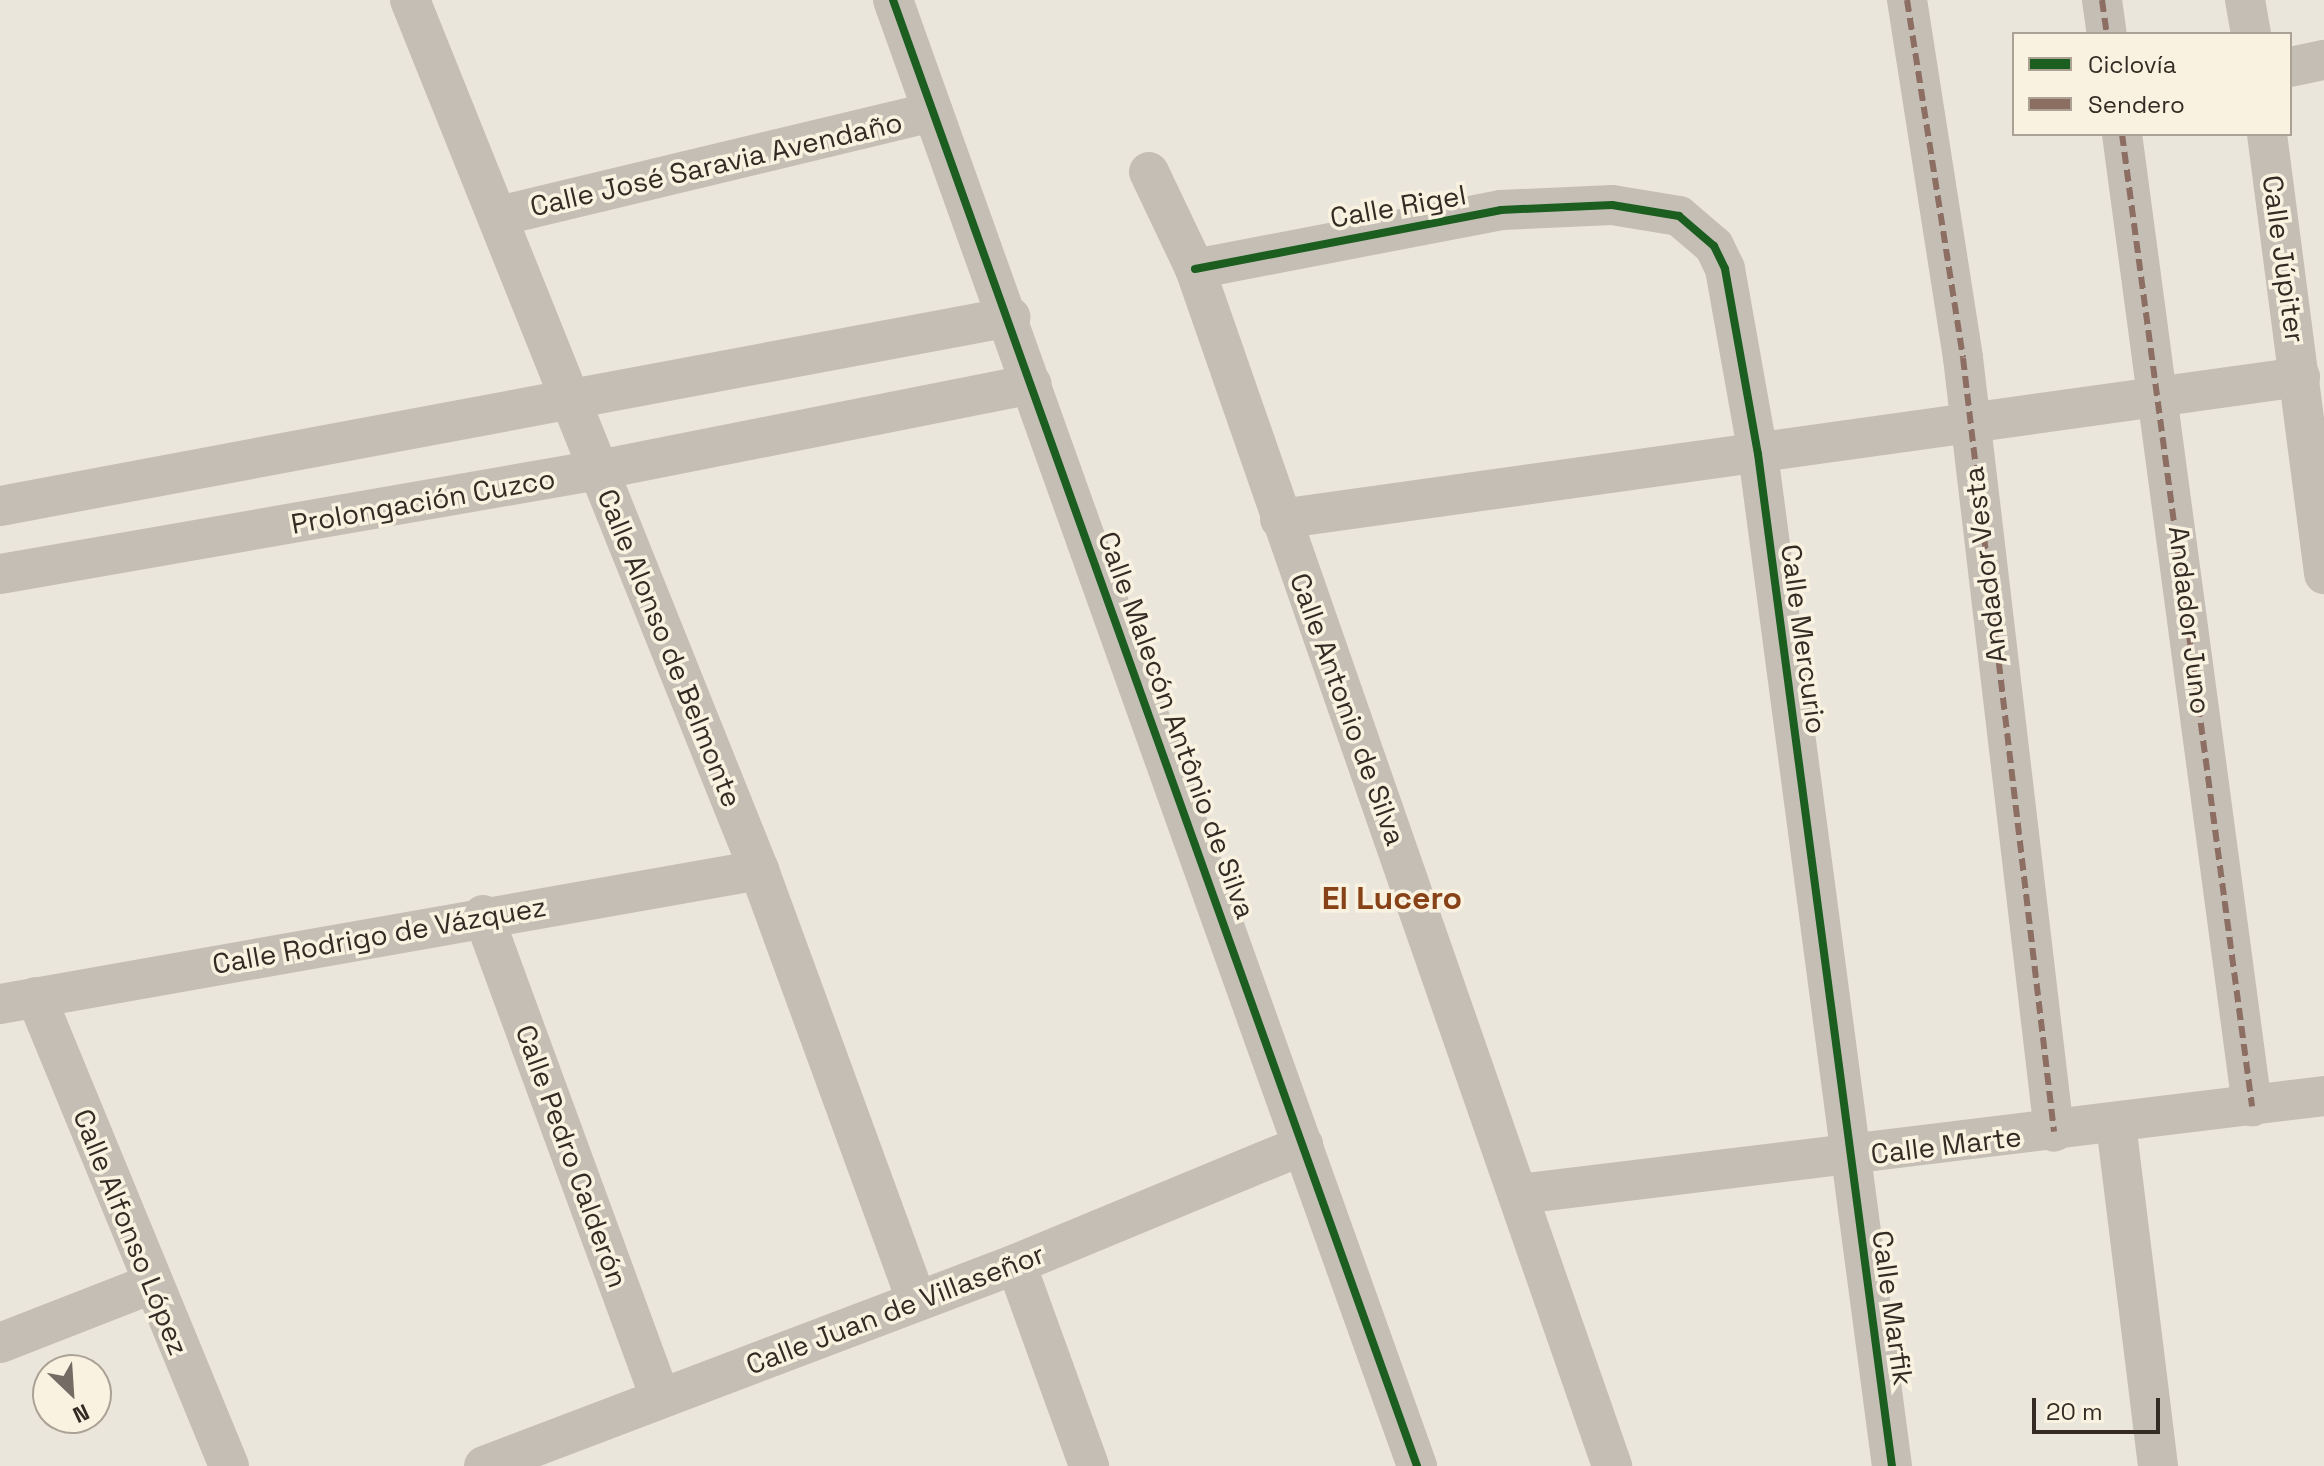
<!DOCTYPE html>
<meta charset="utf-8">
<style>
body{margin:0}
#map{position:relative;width:2324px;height:1466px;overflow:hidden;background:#ebe6db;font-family:"Space Grotesk",sans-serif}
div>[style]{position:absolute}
.street>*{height:40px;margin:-20px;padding:0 20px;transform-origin:20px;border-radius:20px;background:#c4beb5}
.quiet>*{height:6px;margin-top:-3px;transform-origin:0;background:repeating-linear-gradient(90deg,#8d6e63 0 12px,transparent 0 18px)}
.cycleway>*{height:8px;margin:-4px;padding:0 4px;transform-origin:4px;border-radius:4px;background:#1b5e20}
span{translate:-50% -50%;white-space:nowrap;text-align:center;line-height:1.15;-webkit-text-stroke:7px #faf2e1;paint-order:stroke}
.street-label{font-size:28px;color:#342b24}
.quarter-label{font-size:32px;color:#884217;font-weight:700}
.legend{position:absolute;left:2012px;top:32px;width:280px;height:104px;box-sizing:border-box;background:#faf2e1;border:2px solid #aba295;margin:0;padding:10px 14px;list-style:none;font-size:24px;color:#342b24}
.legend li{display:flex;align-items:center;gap:16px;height:40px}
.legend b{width:40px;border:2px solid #aba295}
.north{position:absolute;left:32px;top:1354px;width:80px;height:80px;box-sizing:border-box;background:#faf2e1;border:2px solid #aba295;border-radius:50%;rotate:155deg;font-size:22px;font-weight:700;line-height:32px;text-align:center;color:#342b24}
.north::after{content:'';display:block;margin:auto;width:28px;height:36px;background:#746c64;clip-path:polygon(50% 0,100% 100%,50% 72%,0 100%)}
.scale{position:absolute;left:2032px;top:1398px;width:128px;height:36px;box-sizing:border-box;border:4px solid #342b24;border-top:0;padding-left:10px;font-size:24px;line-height:28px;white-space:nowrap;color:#342b24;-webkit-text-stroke:6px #faf2e1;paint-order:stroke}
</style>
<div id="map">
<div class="street">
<div style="left:410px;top:0;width:937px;rotate:68.14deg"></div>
<div style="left:759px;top:870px;width:459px;rotate:69.9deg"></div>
<div style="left:893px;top:0;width:1557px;rotate:70.33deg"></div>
<div style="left:1907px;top:0;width:362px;rotate:81.1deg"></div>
<div style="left:1963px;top:358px;width:779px;rotate:83.29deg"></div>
<div style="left:2102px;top:0;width:34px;rotate:82deg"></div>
<div style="left:2245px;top:0;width:35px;rotate:80deg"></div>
<div style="left:2290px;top:67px;width:35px;rotate:-12deg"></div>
<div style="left:2122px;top:134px;width:981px;rotate:82.38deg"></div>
<div style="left:2267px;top:134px;width:444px;rotate:82.6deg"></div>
<div style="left:1149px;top:172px;width:107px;rotate:64.6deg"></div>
<div style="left:1195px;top:269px;width:1268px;rotate:70.79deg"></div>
<div style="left:499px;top:216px;width:446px;rotate:-13.5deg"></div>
<div style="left:1195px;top:269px;width:312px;rotate:-10.9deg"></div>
<div style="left:1501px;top:210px;width:111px;rotate:-2.6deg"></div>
<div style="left:1612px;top:205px;width:68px;rotate:9.3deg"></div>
<div style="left:1679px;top:216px;width:46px;rotate:40.6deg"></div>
<div style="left:1714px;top:246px;width:25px;rotate:64deg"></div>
<div style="left:1725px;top:269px;width:188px;rotate:79.9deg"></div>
<div style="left:1758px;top:454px;width:1021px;rotate:82.46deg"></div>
<div style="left:0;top:506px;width:1028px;rotate:-10.6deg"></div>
<div style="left:1280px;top:519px;width:1030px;rotate:-7.93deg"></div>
<div style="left:0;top:574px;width:607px;rotate:-9.87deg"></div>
<div style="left:598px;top:470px;width:442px;rotate:-11.2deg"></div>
<div style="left:483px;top:915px;width:513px;rotate:69.84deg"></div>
<div style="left:36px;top:997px;width:507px;rotate:67.63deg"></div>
<div style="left:0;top:1004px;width:771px;rotate:-10.01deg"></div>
<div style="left:2116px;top:1124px;width:345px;rotate:83deg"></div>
<div style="left:1520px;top:1194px;width:810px;rotate:-6.95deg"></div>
<div style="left:1016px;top:1264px;width:215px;rotate:70.1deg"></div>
<div style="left:0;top:1343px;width:162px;rotate:-21.3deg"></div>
<div style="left:484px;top:1466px;width:569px;rotate:-20.79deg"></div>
<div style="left:1016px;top:1264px;width:311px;rotate:-22.5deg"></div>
</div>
<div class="quiet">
<div style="left:1907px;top:0;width:362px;rotate:81.1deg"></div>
<div style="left:1963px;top:358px;width:779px;rotate:83.29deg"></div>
<div style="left:2102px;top:0;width:34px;rotate:82deg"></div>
<div style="left:2122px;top:134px;width:981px;rotate:82.38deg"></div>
</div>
<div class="cycleway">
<div style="left:893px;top:0;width:1557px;rotate:70.33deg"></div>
<div style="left:1195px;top:269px;width:312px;rotate:-10.9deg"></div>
<div style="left:1501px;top:210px;width:111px;rotate:-2.6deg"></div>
<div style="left:1612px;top:205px;width:68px;rotate:9.3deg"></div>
<div style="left:1679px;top:216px;width:46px;rotate:40.6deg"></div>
<div style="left:1714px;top:246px;width:25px;rotate:64deg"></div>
<div style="left:1725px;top:269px;width:188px;rotate:79.9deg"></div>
<div style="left:1758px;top:454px;width:1021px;rotate:82.46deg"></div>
</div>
<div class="street-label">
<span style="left:716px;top:164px;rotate:-13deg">Calle José Saravia Avendaño</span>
<span style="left:1398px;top:206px;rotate:-10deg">Calle Rigel</span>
<span style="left:2284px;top:259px;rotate:82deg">Calle Júpiter</span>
<span style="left:423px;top:501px;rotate:-10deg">Prolongación Cuzco</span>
<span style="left:1985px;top:565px;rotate:-97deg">Andador Vesta</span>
<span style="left:2190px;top:620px;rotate:83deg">Andador Juno</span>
<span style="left:1804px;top:639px;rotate:82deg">Calle Mercurio</span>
<span style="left:670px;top:648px;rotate:68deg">Calle Alonso de Belmonte</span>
<span style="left:1348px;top:709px;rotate:70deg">Calle Antonio de Silva</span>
<span style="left:1177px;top:725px;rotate:70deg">Calle Malecón Antônio de Silva</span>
<span style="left:379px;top:935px;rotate:-10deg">Calle Rodrigo de Vázquez</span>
<span style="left:1946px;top:1145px;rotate:-7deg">Calle Marte</span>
<span style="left:572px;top:1156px;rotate:70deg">Calle Pedro Calderón</span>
<span style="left:131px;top:1232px;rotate:68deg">Calle Alfonso López</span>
<span style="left:1893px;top:1308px;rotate:82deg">Calle Marfik</span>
<span style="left:895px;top:1309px;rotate:-21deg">Calle Juan de Villaseñor</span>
</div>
<div class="quarter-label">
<span style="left:1392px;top:898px">El Lucero</span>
</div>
<ul class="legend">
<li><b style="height:10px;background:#1b5e20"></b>Ciclovía</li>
<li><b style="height:10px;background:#8d6e63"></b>Sendero</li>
</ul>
<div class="north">N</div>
<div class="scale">20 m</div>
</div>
